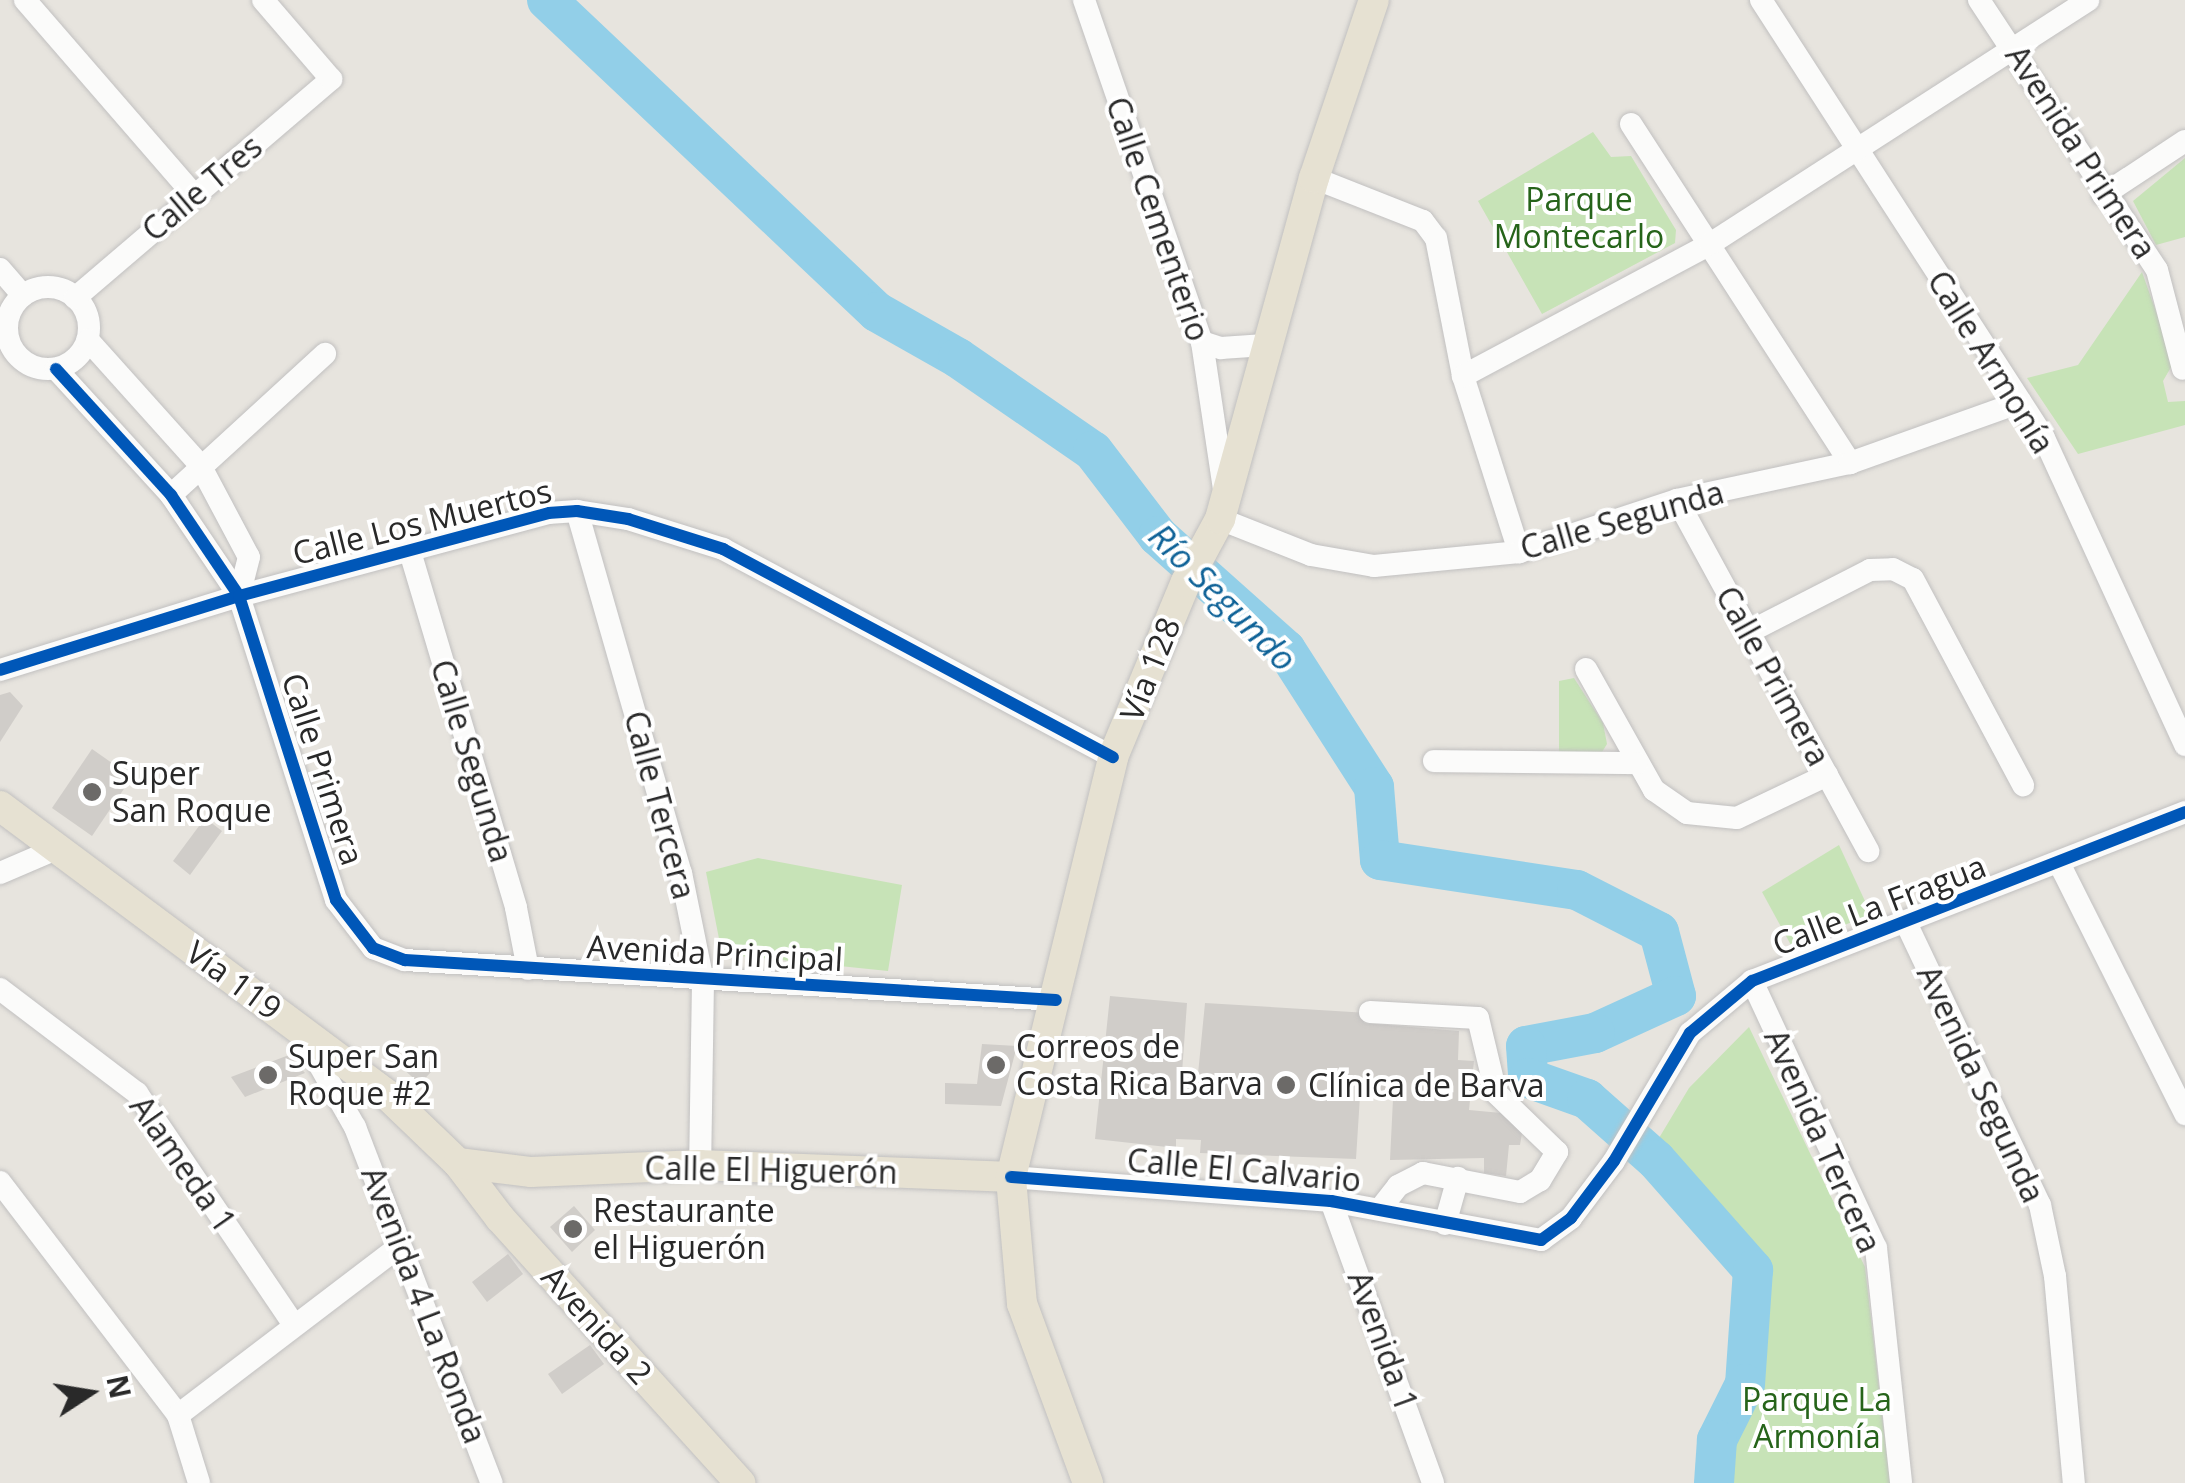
<!DOCTYPE html>
<meta charset="utf-8">
<style>
body{margin:0}
#map{position:relative;width:2185px;height:1483px;overflow:hidden;background:#e7e4de;font-family:"Open Sans",sans-serif}
div>[style]{position:absolute}
.green>*{inset:0;background:#c7e3b7}
.river>*{height:40px;margin:-20px;padding:0 20px;transform-origin:20px;border-radius:20px;background:#92cfe8}
.building>*{inset:0;background:#d0cdc9}
.roads{filter:drop-shadow(0 0 2px #c1c0c0) drop-shadow(0 0 2px #c1c0c0)}
.minor>*{height:22px;margin:-11px;padding:0 11px;transform-origin:11px;border-radius:11px;background:#fbfbfa}
.minor>.ring{margin:-11px;padding:0;box-sizing:content-box;background:none;border:22px solid #fbfbfa;border-radius:50%}
.major>*{height:30px;margin:-15px;padding:0 15px;transform-origin:15px;border-radius:15px;background:#e6e1d2}
.cycleway>*{height:12px;margin:-6px;padding:0 6px;transform-origin:6px;border-radius:6px;background:#0057b8}
.dots>*{width:28px;height:28px;translate:-50% -50%;box-sizing:border-box;border:5px solid #fff;border-radius:50%}
span{translate:-50% -50%;white-space:nowrap;text-align:center;line-height:1.15;-webkit-text-stroke:8px #fff;paint-order:stroke}
.street-label{font-size:32px;color:#292929}
.park-label{font-size:32px;color:#26641a}
.poi-label{font-size:32px;color:#292929}
.left{translate:0 -50%;text-align:left}
.water-label{font-size:35px;color:#0e6297;font-style:italic}
.north{position:absolute;left:40px;top:1343px;width:100px;height:100px;-webkit-text-stroke:8px #fff;paint-order:stroke;rotate:78deg;font-size:28px;font-weight:700;line-height:40px;text-align:center;color:#292929}
.north::after{content:'';display:block;margin:auto;width:35px;height:45px;background:#292929;clip-path:polygon(50% 0,100% 100%,50% 72%,0 100%)}
</style>
<div id="map">
<div class="green">
<div style="clip-path:polygon(1593px 132px,1611px 157px,1631px 156px,1676px 230px,1675px 243px,1542px 314px,1478px 201px)"></div>
<div style="clip-path:polygon(2185px 158px,2185px 237px,2156px 245px,2133px 201px)"></div>
<div style="clip-path:polygon(2142px 272px,2174px 362px,2163px 381px,2168px 402px,2185px 401px,2185px 425px,2078px 454px,2027px 378px,2078px 365px)"></div>
<div style="clip-path:polygon(1574px 678px,1603px 723px,1607px 744px,1599px 757px,1559px 756px,1559px 681px)"></div>
<div style="clip-path:polygon(1839px 845px,1871px 914px,1792px 947px,1762px 892px)"></div>
<div style="clip-path:polygon(758px 858px,902px 885px,888px 971px,722px 954px,706px 872px)"></div>
<div style="clip-path:polygon(1749px 1027px,1865px 1267px,1890px 1483px,1732px 1483px,1734px 1441px,1758px 1389px,1770px 1271px,1656px 1143px,1689px 1088px)"></div>
</div>
<div class="river">
<div style="left:547px;top:0;width:454px;rotate:43.4deg"></div>
<div style="left:877px;top:312px;width:93px;rotate:29.6deg"></div>
<div style="left:958px;top:358px;width:164px;rotate:34.6deg"></div>
<div style="left:1093px;top:451px;width:107px;rotate:52.6deg"></div>
<div style="left:1158px;top:536px;width:171px;rotate:41.7deg"></div>
<div style="left:1286px;top:650px;width:163px;rotate:57.3deg"></div>
<div style="left:1374px;top:787px;width:73px;rotate:85.3deg"></div>
<div style="left:1380px;top:860px;width:199px;rotate:8.7deg"></div>
<div style="left:1577px;top:890px;width:92px;rotate:27.1deg"></div>
<div style="left:1659px;top:932px;width:66px;rotate:75.1deg"></div>
<div style="left:1676px;top:996px;width:89px;rotate:155.4deg"></div>
<div style="left:1595px;top:1033px;width:70px;rotate:169.3deg"></div>
<div style="left:1526px;top:1046px;width:32px;rotate:86deg"></div>
<div style="left:1528px;top:1078px;width:63px;rotate:19.6deg"></div>
<div style="left:1587px;top:1099px;width:92px;rotate:41.5deg"></div>
<div style="left:1656px;top:1160px;width:147px;rotate:48.6deg"></div>
<div style="left:1753px;top:1270px;width:114px;rotate:94deg"></div>
<div style="left:1745px;top:1384px;width:63px;rotate:116.6deg"></div>
<div style="left:1717px;top:1440px;width:43px;rotate:94deg"></div>
</div>
<div class="building">
<div style="clip-path:polygon(10px 692px,23px 706px,0 742px,0 695px)"></div>
<div style="clip-path:polygon(92px 749px,132px 777px,92px 836px,52px 808px)"></div>
<div style="clip-path:polygon(205px 818px,222px 831px,190px 875px,173px 861px)"></div>
<div style="clip-path:polygon(1110px 996px,1187px 1003px,1182px 1073px,1198px 1074px,1205px 1003px,1368px 1013px,1364px 1023px,1459px 1031px,1458px 1060px,1474px 1061px,1469px 1110px,1512px 1114px,1523px 1127px,1520px 1145px,1509px 1145px,1506px 1176px,1484px 1173px,1484px 1158px,1390px 1160px,1393px 1099px,1360px 1096px,1356px 1159px,1200px 1153px,1201px 1140px,1176px 1139px,1176px 1148px,1095px 1139px)"></div>
<div style="clip-path:polygon(982px 1044px,1017px 1046px,1001px 1106px,945px 1104px,945px 1083px,977px 1084px)"></div>
<div style="clip-path:polygon(289px 1055px,305px 1073px,245px 1097px,231px 1077px)"></div>
<div style="clip-path:polygon(407px 1060px,440px 1062px,420px 1084px,401px 1067px)"></div>
<div style="clip-path:polygon(574px 1206px,595px 1230px,572px 1252px,550px 1227px)"></div>
<div style="clip-path:polygon(508px 1254px,523px 1274px,487px 1302px,472px 1282px)"></div>
<div style="clip-path:polygon(590px 1345px,604px 1364px,562px 1394px,548px 1374px)"></div>
</div>
<div class="roads">
<div class="minor">
<div style="left:25px;top:0;width:257px;rotate:49.1deg"></div>
<div style="left:1084px;top:0;width:362px;rotate:71deg"></div>
<div style="left:1202px;top:342px;width:150px;rotate:81.5deg"></div>
<div style="left:1761px;top:0;width:521px;rotate:57.13deg"></div>
<div style="left:2044px;top:438px;width:338px;rotate:65.3deg"></div>
<div style="left:1979px;top:0;width:323px;rotate:56.6deg"></div>
<div style="left:2157px;top:270px;width:102px;rotate:75.3deg"></div>
<div style="left:1631px;top:124px;width:404px;rotate:57.1deg"></div>
<div style="left:1314px;top:178px;width:117px;rotate:21.5deg"></div>
<div style="left:1423px;top:221px;width:21px;rotate:53deg"></div>
<div style="left:1436px;top:238px;width:141px;rotate:78.9deg"></div>
<div style="left:1463px;top:376px;width:185px;rotate:72.3deg"></div>
<div style="left:2103px;top:195px;width:98px;rotate:-33.4deg"></div>
<div style="left:0;top:269px;width:35px;rotate:49deg"></div>
<div class="ring" style="left:7px;top:287px;width:60px;height:60px"></div>
<div style="left:75px;top:298px;width:337px;rotate:-40.5deg"></div>
<div style="left:331px;top:79px;width:104px;rotate:-130.7deg"></div>
<div style="left:88px;top:340px;width:168px;rotate:48.1deg"></div>
<div style="left:200px;top:465px;width:104px;rotate:62deg"></div>
<div style="left:249px;top:557px;width:40px;rotate:104.4deg"></div>
<div style="left:1202px;top:342px;width:20px;rotate:18deg"></div>
<div style="left:1221px;top:348px;width:44px;rotate:-3.9deg"></div>
<div style="left:56px;top:369px;width:171px;rotate:47.6deg"></div>
<div style="left:171px;top:495px;width:122px;rotate:56deg"></div>
<div style="left:239px;top:596px;width:319px;rotate:72.3deg"></div>
<div style="left:336px;top:900px;width:61px;rotate:52.4deg"></div>
<div style="left:373px;top:948px;width:34px;rotate:21deg"></div>
<div style="left:405px;top:960px;width:652px;rotate:3.52deg"></div>
<div style="left:1463px;top:376px;width:280px;rotate:-28.1deg"></div>
<div style="left:1710px;top:244px;width:450px;rotate:-32.8deg"></div>
<div style="left:171px;top:495px;width:209px;rotate:-42.5deg"></div>
<div style="left:1677px;top:500px;width:400px;rotate:61.4deg"></div>
<div style="left:577px;top:511px;width:377px;rotate:74deg"></div>
<div style="left:681px;top:873px;width:110px;rotate:78.5deg"></div>
<div style="left:703px;top:981px;width:184px;rotate:90.9deg"></div>
<div style="left:1220px;top:519px;width:98px;rotate:21.6deg"></div>
<div style="left:1311px;top:555px;width:64px;rotate:9.9deg"></div>
<div style="left:1374px;top:566px;width:146px;rotate:-5.5deg"></div>
<div style="left:1519px;top:552px;width:166px;rotate:-18.2deg"></div>
<div style="left:1677px;top:500px;width:177px;rotate:-12.1deg"></div>
<div style="left:1850px;top:463px;width:181px;rotate:-19.7deg"></div>
<div style="left:411px;top:555px;width:368px;rotate:73.4deg"></div>
<div style="left:516px;top:908px;width:62px;rotate:78.9deg"></div>
<div style="left:1749px;top:632px;width:136px;rotate:-27.1deg"></div>
<div style="left:1870px;top:570px;width:23px;rotate:-2deg"></div>
<div style="left:1893px;top:569px;width:22px;rotate:27deg"></div>
<div style="left:1913px;top:579px;width:234px;rotate:61.9deg"></div>
<div style="left:1586px;top:669px;width:139px;rotate:60.7deg"></div>
<div style="left:1654px;top:790px;width:40px;rotate:34.9deg"></div>
<div style="left:1687px;top:813px;width:50px;rotate:5.7deg"></div>
<div style="left:1737px;top:818px;width:100px;rotate:-25.5deg"></div>
<div style="left:0;top:670px;width:250px;rotate:-17.2deg"></div>
<div style="left:239px;top:596px;width:320px;rotate:-15deg"></div>
<div style="left:548px;top:513px;width:29px;rotate:-4deg"></div>
<div style="left:577px;top:511px;width:52px;rotate:8.9deg"></div>
<div style="left:628px;top:519px;width:100px;rotate:17.5deg"></div>
<div style="left:723px;top:549px;width:442px;rotate:28.1deg"></div>
<div style="left:1434px;top:761px;width:203px;rotate:0.6deg"></div>
<div style="left:2060px;top:865px;width:279px;rotate:63.3deg"></div>
<div style="left:0;top:873px;width:61px;rotate:-23.2deg"></div>
<div style="left:1907px;top:925px;width:310px;rotate:64.6deg"></div>
<div style="left:2040px;top:1205px;width:73px;rotate:78.1deg"></div>
<div style="left:2055px;top:1276px;width:208px;rotate:84.8deg"></div>
<div style="left:1752px;top:981px;width:294px;rotate:65.1deg"></div>
<div style="left:1876px;top:1248px;width:236px;rotate:83.9deg"></div>
<div style="left:0;top:989px;width:172px;rotate:37.2deg"></div>
<div style="left:137px;top:1093px;width:280px;rotate:55.9deg"></div>
<div style="left:1370px;top:1012px;width:108px;rotate:3.2deg"></div>
<div style="left:1478px;top:1018px;width:77px;rotate:76.5deg"></div>
<div style="left:1496px;top:1093px;width:85px;rotate:44deg"></div>
<div style="left:1557px;top:1152px;width:33px;rotate:121deg"></div>
<div style="left:1540px;top:1180px;width:23px;rotate:149deg"></div>
<div style="left:1520px;top:1192px;width:99px;rotate:-168.9deg"></div>
<div style="left:1423px;top:1173px;width:28px;rotate:153deg"></div>
<div style="left:1398px;top:1186px;width:29px;rotate:128deg"></div>
<div style="left:303px;top:1036px;width:105px;rotate:60.3deg"></div>
<div style="left:355px;top:1127px;width:381px;rotate:69deg"></div>
<div style="left:1011px;top:1177px;width:321px;rotate:4.3deg"></div>
<div style="left:1331px;top:1201px;width:214px;rotate:10.5deg"></div>
<div style="left:1541px;top:1240px;width:37px;rotate:-36deg"></div>
<div style="left:1571px;top:1218px;width:71px;rotate:-53deg"></div>
<div style="left:1614px;top:1161px;width:149px;rotate:-59.3deg"></div>
<div style="left:1690px;top:1033px;width:81px;rotate:-40deg"></div>
<div style="left:1752px;top:981px;width:465px;rotate:-21.3deg"></div>
<div style="left:0;top:1182px;width:293px;rotate:52.6deg"></div>
<div style="left:178px;top:1415px;width:71px;rotate:72.8deg"></div>
<div style="left:1331px;top:1201px;width:300px;rotate:70.1deg"></div>
<div style="left:1445px;top:1224px;width:48px;rotate:-74.2deg"></div>
<div style="left:178px;top:1415px;width:279px;rotate:-37.3deg"></div>
</div>
<div class="major">
<div style="left:0;top:806px;width:482px;rotate:36.7deg"></div>
<div style="left:386px;top:1094px;width:100px;rotate:43.8deg"></div>
<div style="left:458px;top:1163px;width:69px;rotate:52.6deg"></div>
<div style="left:500px;top:1218px;width:358px;rotate:47.8deg"></div>
<div style="left:458px;top:1163px;width:74px;rotate:7deg"></div>
<div style="left:531px;top:1172px;width:169px;rotate:-2.4deg"></div>
<div style="left:700px;top:1165px;width:311px;rotate:2.2deg"></div>
<div style="left:1088px;top:1483px;width:191px;rotate:-110.2deg"></div>
<div style="left:1022px;top:1304px;width:127px;rotate:-95deg"></div>
<div style="left:1011px;top:1177px;width:432px;rotate:-76.3deg"></div>
<div style="left:1113px;top:757px;width:190px;rotate:-67.4deg"></div>
<div style="left:1186px;top:582px;width:72px;rotate:-61.6deg"></div>
<div style="left:1220px;top:519px;width:354px;rotate:-74.6deg"></div>
<div style="left:1314px;top:178px;width:188px;rotate:-71.4deg"></div>
</div>
</div>
<div class="cycleway">
<div style="left:56px;top:369px;width:171px;rotate:47.6deg"></div>
<div style="left:171px;top:495px;width:122px;rotate:56deg"></div>
<div style="left:239px;top:596px;width:319px;rotate:72.3deg"></div>
<div style="left:336px;top:900px;width:61px;rotate:52.4deg"></div>
<div style="left:373px;top:948px;width:34px;rotate:21deg"></div>
<div style="left:405px;top:960px;width:652px;rotate:3.52deg"></div>
<div style="left:0;top:670px;width:250px;rotate:-17.2deg"></div>
<div style="left:239px;top:596px;width:320px;rotate:-15deg"></div>
<div style="left:548px;top:513px;width:29px;rotate:-4deg"></div>
<div style="left:577px;top:511px;width:52px;rotate:8.9deg"></div>
<div style="left:628px;top:519px;width:100px;rotate:17.5deg"></div>
<div style="left:723px;top:549px;width:442px;rotate:28.1deg"></div>
<div style="left:1011px;top:1177px;width:321px;rotate:4.3deg"></div>
<div style="left:1331px;top:1201px;width:214px;rotate:10.5deg"></div>
<div style="left:1541px;top:1240px;width:37px;rotate:-36deg"></div>
<div style="left:1571px;top:1218px;width:71px;rotate:-53deg"></div>
<div style="left:1614px;top:1161px;width:149px;rotate:-59.3deg"></div>
<div style="left:1690px;top:1033px;width:81px;rotate:-40deg"></div>
<div style="left:1752px;top:981px;width:465px;rotate:-21.3deg"></div>
</div>
<div class="dots">
<div style="left:92px;top:792px;background:#6c6a68"></div>
<div style="left:996px;top:1065px;background:#6c6a68"></div>
<div style="left:268px;top:1075px;background:#6c6a68"></div>
<div style="left:1286px;top:1085px;background:#6c6a68"></div>
<div style="left:573px;top:1229px;background:#6c6a68"></div>
</div>
<div class="street-label">
<span style="left:2081px;top:152px;rotate:57deg">Avenida Primera</span>
<span style="left:202px;top:188px;rotate:-40deg">Calle Tres</span>
<span style="left:1158px;top:219px;rotate:71deg">Calle Cementerio</span>
<span style="left:1991px;top:362px;rotate:58deg">Calle Armonía</span>
<span style="left:1622px;top:520px;rotate:-16deg">Calle Segunda</span>
<span style="left:422px;top:522px;rotate:-14deg">Calle Los Muertos</span>
<span style="left:1150px;top:669px;rotate:-68deg">Vía 128</span>
<span style="left:1773px;top:676px;rotate:61deg">Calle Primera</span>
<span style="left:472px;top:761px;rotate:73deg">Calle Segunda</span>
<span style="left:323px;top:769px;rotate:72deg">Calle Primera</span>
<span style="left:660px;top:805px;rotate:75deg">Calle Tercera</span>
<span style="left:1879px;top:905px;rotate:-21deg">Calle La Fragua</span>
<span style="left:715px;top:953px;rotate:3deg">Avenida Principal</span>
<span style="left:234px;top:980px;rotate:36deg">Vía 119</span>
<span style="left:1981px;top:1084px;rotate:65deg">Avenida Segunda</span>
<span style="left:1823px;top:1141px;rotate:66deg">Avenida Tercera</span>
<span style="left:183px;top:1164px;rotate:55deg">Alameda 1</span>
<span style="left:771px;top:1170px;rotate:1deg">Calle El Higuerón</span>
<span style="left:1244px;top:1170px;rotate:5deg">Calle El Calvario</span>
<span style="left:424px;top:1305px;rotate:69deg">Avenida 4 La Ronda</span>
<span style="left:597px;top:1325px;rotate:48deg">Avenida 2</span>
<span style="left:1383px;top:1341px;rotate:70deg">Avenida 1</span>
</div>
<div class="park-label">
<span style="left:1579px;top:218px">Parque<br>Montecarlo</span>
<span style="left:1817px;top:1418px">Parque La<br>Armonía</span>
</div>
<div class="poi-label">
<span class="left" style="left:112px;top:792px">Super<br>San Roque</span>
<span class="left" style="left:1016px;top:1065px">Correos de<br>Costa Rica Barva</span>
<span class="left" style="left:288px;top:1075px">Super San<br>Roque #2</span>
<span class="left" style="left:1308px;top:1085px">Clínica de Barva</span>
<span class="left" style="left:593px;top:1229px">Restaurante<br>el Higuerón</span>
</div>
<div class="water-label">
<span style="left:1223px;top:597px;rotate:45deg">Río Segundo</span>
</div>
<div class="north">N</div>
</div>
